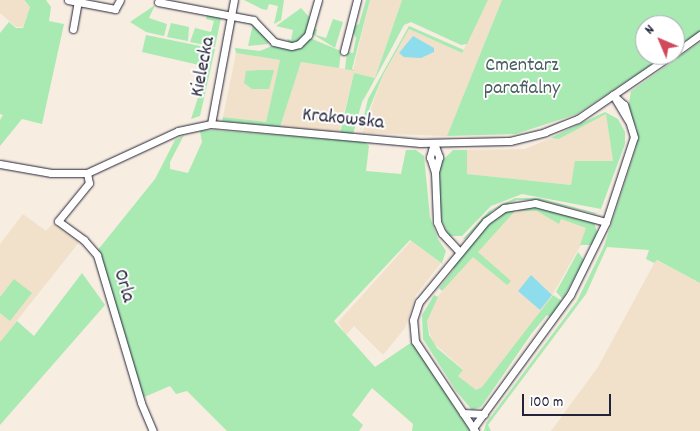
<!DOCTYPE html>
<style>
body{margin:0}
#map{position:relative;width:700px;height:431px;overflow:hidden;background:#f7ede0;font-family:Dekko,sans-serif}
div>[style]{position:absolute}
.built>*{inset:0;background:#f1e1ca}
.green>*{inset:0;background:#a9eab2}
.water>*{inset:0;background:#8eddec}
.roads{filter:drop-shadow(0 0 1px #22223b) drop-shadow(0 0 1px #22223b)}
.street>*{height:7px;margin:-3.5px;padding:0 3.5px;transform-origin:3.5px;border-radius:3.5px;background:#fff}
span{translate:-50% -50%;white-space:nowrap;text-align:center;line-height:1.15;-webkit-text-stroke:4px #fff;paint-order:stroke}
.street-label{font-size:20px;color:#22223b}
.park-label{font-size:20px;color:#4a5e5f}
.north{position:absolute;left:635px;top:15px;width:50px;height:50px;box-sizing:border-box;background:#fff;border:1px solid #a7a7b1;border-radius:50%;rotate:315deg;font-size:14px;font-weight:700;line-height:20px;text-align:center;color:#22223b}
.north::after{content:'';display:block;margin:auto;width:18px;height:22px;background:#d1495b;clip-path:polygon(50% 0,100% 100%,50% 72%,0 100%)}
.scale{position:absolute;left:522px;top:394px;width:89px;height:22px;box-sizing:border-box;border:2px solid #22223b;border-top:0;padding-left:6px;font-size:15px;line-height:18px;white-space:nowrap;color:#22223b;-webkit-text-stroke:4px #fff;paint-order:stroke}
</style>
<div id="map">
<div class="built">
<div style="clip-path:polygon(0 0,23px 0,30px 7px,23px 27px,16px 27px,0 13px)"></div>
<div style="clip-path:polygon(370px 0,402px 0,375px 78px,354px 73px,339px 133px,280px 127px,301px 62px,353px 70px)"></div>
<div style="clip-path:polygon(488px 0,502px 0,447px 136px,362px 133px,383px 75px,409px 29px,462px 53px)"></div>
<div style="clip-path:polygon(236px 53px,280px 60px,266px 122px,223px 117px)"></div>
<div style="clip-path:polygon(606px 114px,613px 161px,572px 185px,467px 174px,467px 150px,525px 149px,549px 139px,559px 139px)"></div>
<div style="clip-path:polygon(524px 210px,538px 211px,590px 229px,542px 313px,482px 387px,476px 391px,458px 376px,463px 369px,432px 342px,427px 321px,434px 301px,505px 216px)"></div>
<div style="clip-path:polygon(23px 214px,46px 231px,53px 223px,80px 241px,0 342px,0 244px)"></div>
<div style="clip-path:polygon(411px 241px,441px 263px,416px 295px,405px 328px,383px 355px,354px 326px,346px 335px,338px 322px)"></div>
<div style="clip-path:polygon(656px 260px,700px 283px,700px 431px,551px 431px,598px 367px)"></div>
</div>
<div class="green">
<div style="clip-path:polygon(24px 0,46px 0,51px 7px,49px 21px,64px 24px,42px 124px,22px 119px,0 146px,0 120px,3px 115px,0 114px,0 33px,9px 22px,16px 28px,23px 28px,30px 7px)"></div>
<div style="clip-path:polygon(244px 0,284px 0,281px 20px,274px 24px,278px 6px,269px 4px,267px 10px,262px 9px)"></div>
<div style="clip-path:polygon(366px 0,370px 0,352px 69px,355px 71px,345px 69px,347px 52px,353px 53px,356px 38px,353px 32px,355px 26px,359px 24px)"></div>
<div style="clip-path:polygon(402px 0,488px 0,467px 44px,461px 45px,411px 22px,404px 25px,369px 90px,362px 102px,353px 134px,340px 133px,354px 73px,375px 78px)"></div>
<div style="clip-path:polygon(502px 0,700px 0,700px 32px,675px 49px,675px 25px,645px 25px,645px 55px,666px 55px,577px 114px,516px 134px,447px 136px)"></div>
<div style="clip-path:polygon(155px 5px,149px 18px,167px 24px,164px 36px,146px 32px,130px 22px)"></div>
<div style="clip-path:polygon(301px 8px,310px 18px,305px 34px,299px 41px,289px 43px,287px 39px,291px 40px,293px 30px,276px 26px)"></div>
<div style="clip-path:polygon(207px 15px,221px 18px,215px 47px,190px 42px,195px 28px,211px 32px,214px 21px,206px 19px)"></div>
<div style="clip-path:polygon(333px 19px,343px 22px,335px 48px,311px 33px,313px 29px,317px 29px,316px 35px,326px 38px)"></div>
<div style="clip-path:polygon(171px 23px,189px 27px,188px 41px,167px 37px)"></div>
<div style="clip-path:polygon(253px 24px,269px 41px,268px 44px,248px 46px)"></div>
<div style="clip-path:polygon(409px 26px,464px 50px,462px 53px,409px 29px,383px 75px,360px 132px,368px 99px)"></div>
<div style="clip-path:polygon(146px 35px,215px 49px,200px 116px,191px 119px,208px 67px,142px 52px)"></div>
<div style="clip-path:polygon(310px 38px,341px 51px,339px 68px,301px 62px,280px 127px,222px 121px,223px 117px,266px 122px,280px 60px,236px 53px,235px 48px,260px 51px,274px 45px,298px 48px)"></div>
<div style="clip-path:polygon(700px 42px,700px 283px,657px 260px,654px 263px,646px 259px,649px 250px,607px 247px,586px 294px,488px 425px,491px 431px,484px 431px,486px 423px,577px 301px,604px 246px,636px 148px,637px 129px,626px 105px,629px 103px,631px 91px)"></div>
<div style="clip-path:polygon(259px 70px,274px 70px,269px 89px,252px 89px,244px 83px,246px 71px)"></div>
<div style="clip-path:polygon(605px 112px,618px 119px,625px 132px,625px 144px,601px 209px,522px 194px,491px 206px,462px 236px,449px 236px,439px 214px,440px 159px,444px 159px,453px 150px,467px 150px,467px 174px,571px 185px,575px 161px,613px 161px,606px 114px,559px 139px,550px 138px)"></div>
<div style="clip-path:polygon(213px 130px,365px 142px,369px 146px,366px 171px,401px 174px,406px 150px,416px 150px,424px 156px,430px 217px,438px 239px,446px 251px,442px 263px,444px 265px,410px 240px,334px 321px,375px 367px,412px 342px,470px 431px,412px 431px,413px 424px,372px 388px,352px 415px,363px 425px,359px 431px,227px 431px,187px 391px,176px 394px,170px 386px,142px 398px,97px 251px,155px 179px,175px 140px,184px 135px,170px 162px,170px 169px,188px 173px,202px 142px,200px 131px)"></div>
<div style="clip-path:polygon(515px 198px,539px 198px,596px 213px,607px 208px,595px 214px,539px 200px,517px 200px,493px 210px,465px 239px,452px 239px,463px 239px,489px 211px)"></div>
<div style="clip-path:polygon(537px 207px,594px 222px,597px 232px,592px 245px,580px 245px,586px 228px,561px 219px,559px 224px,537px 211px,515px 211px,478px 252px,511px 281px,507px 285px,473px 257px,442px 291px,439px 288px,454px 269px,451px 267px,493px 219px,509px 210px)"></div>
<div style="clip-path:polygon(578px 252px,584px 260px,563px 299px,556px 292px)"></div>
<div style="clip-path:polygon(82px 273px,105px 305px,0 425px,0 342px,17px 321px,34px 336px)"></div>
<div style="clip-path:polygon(14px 279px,32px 293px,10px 321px,0 313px,0 297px)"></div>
<div style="clip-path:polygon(434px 295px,438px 297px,427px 321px,429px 335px,437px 348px,463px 370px,458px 376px,476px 390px,482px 387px,553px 295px,562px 301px,550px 317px,547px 315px,532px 333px,481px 407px,472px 410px,456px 391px,423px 339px,422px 315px)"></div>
</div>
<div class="water">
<div style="clip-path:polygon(413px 36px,434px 48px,434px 52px,421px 58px,404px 57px,399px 53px)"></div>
<div style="clip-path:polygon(531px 275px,552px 295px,540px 310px,518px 291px)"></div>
</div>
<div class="roads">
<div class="street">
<div style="left:68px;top:0;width:48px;rotate:10.8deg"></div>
<div style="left:115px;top:9px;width:10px;rotate:-61deg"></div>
<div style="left:158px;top:2px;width:97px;rotate:10.7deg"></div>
<div style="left:253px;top:20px;width:30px;rotate:46deg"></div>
<div style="left:274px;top:42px;width:18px;rotate:13deg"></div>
<div style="left:292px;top:46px;width:7px;rotate:-16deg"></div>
<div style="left:299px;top:44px;width:13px;rotate:-45deg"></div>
<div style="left:308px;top:35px;width:36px;rotate:-74deg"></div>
<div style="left:73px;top:29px;width:27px;rotate:-80deg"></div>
<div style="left:344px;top:51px;width:53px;rotate:-75.7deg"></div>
<div style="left:675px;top:53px;width:31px;rotate:-36deg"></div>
<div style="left:613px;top:95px;width:29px;rotate:59deg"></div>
<div style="left:211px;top:124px;width:126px;rotate:-79.5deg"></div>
<div style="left:434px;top:143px;width:15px;rotate:70deg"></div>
<div style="left:439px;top:157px;width:16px;rotate:105deg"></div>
<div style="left:435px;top:172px;width:50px;rotate:87.7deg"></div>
<div style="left:437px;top:222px;width:12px;rotate:66deg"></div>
<div style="left:442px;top:233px;width:26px;rotate:47deg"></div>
<div style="left:434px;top:143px;width:15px;rotate:106deg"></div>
<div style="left:430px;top:157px;width:16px;rotate:72deg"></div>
<div style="left:0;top:164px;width:52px;rotate:10deg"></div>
<div style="left:51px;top:173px;width:36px"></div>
<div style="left:87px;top:173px;width:100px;rotate:-24.8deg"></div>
<div style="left:178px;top:131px;width:34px;rotate:-12deg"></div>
<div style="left:211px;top:124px;width:210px;rotate:5.2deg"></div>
<div style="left:420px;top:143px;width:90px;rotate:-1.3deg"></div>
<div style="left:510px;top:141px;width:36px;rotate:-14deg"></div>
<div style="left:545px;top:132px;width:35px;rotate:-22deg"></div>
<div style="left:578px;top:119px;width:113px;rotate:-34.5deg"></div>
<div style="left:87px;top:173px;width:10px;rotate:79deg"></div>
<div style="left:89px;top:183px;width:49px;rotate:129.2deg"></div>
<div style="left:58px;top:221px;width:32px;rotate:36deg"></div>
<div style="left:84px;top:240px;width:20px;rotate:49deg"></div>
<div style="left:97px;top:255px;width:154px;rotate:73.4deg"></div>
<div style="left:141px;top:403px;width:30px;rotate:67deg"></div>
<div style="left:463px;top:413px;width:21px;rotate:3deg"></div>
<div style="left:473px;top:428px;width:165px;rotate:-53.9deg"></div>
<div style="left:570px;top:295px;width:81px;rotate:-63.7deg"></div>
<div style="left:606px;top:222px;width:89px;rotate:-71.8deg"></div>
<div style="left:634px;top:137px;width:34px;rotate:-107deg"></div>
<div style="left:624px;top:105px;width:15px;rotate:-138deg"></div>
<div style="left:475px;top:431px;width:108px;rotate:-123.7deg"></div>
<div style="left:415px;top:341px;width:21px;rotate:-95deg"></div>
<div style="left:413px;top:320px;width:19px;rotate:-72deg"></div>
<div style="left:419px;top:302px;width:105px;rotate:-50.4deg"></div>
<div style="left:486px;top:221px;width:22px;rotate:-36deg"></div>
<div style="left:504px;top:208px;width:31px;rotate:-9deg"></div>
<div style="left:535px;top:203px;width:73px;rotate:15deg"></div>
</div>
</div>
<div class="street-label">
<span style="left:204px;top:67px;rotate:-79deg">Kielecka</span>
<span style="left:343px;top:120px;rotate:6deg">Krakowska</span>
<span style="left:123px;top:286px;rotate:73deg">Orla</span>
</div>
<div class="park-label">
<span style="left:522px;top:78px">Cmentarz<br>parafialny</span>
</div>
<div class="north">N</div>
<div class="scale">100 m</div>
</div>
